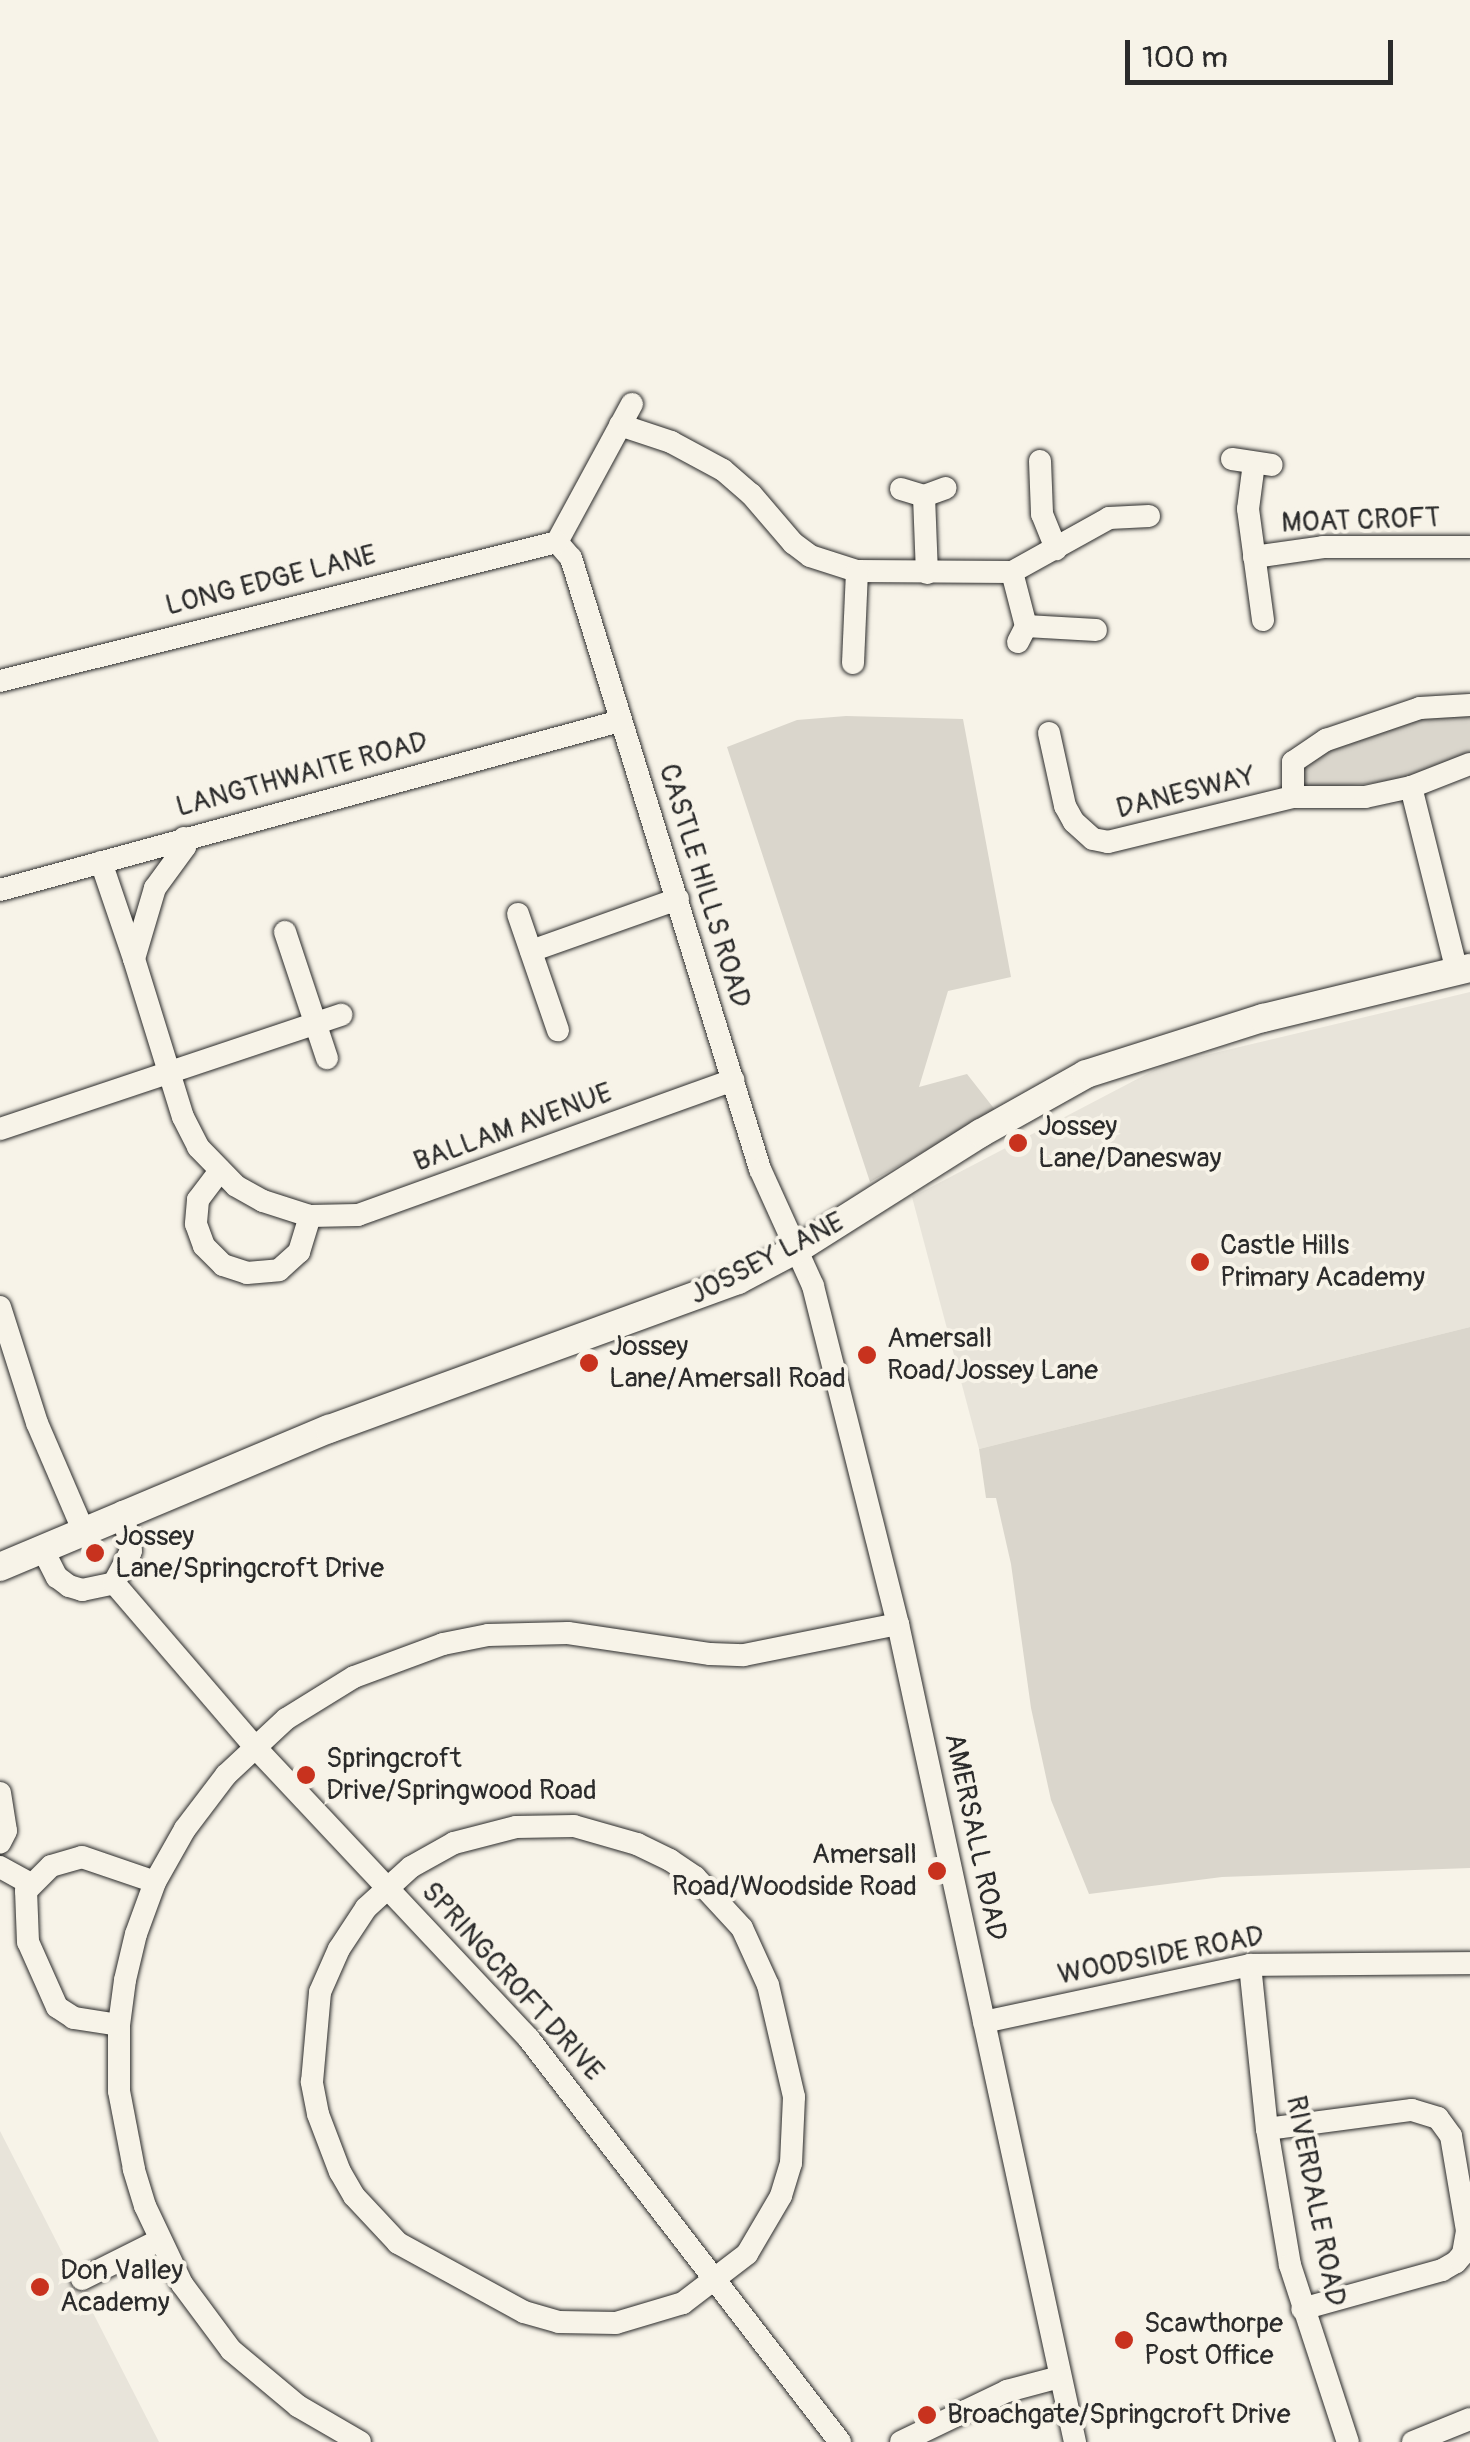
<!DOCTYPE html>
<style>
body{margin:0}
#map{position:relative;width:1470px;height:2442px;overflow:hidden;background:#f7f3e8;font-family:Pangolin,sans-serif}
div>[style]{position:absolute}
.built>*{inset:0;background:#e8e4da}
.green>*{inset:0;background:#dad6cc}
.roads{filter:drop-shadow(0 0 2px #2b2b2b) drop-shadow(0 0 2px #2b2b2b)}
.minor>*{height:22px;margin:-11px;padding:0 11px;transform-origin:11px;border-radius:11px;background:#f7f3e8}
.tertiary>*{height:28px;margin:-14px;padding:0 14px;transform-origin:14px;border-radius:14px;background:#f7f3e8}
.dots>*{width:28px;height:28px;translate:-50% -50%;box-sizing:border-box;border:5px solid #f7f3e8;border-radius:50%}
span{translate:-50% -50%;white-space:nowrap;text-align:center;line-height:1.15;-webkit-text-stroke:8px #f7f3e8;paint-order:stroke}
.street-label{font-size:28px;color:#2b2b2b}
.poi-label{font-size:28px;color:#2b2b2b}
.left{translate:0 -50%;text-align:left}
.right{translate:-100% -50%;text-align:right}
.scale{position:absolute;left:1125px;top:40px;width:268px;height:45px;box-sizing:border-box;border:5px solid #2b2b2b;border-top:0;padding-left:12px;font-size:30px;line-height:35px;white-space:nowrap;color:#2b2b2b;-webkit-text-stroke:8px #f7f3e8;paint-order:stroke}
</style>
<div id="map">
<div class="built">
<div style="clip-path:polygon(1470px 992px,1470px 1327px,979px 1449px,912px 1197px,1164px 1065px)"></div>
<div style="clip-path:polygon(0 2131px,159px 2442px,0 2442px)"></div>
</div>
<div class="green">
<div style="clip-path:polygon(1470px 712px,1470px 753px,1447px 764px,1407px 778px,1366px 784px,1307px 788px,1301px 784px,1296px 769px,1380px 724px)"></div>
<div style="clip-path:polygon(846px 716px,963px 719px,1011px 977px,948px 991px,919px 1087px,967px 1074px,996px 1111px,870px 1182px,727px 747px,797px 720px)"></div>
<div style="clip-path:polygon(1470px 1327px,1470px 1868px,1222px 1877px,1089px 1894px,1051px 1800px,1031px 1708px,1011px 1564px,996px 1498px,986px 1498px,979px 1449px)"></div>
</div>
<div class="roads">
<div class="minor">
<div style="left:620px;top:425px;width:54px;rotate:18.4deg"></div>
<div style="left:671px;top:442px;width:59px;rotate:28.3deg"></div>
<div style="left:723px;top:470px;width:37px;rotate:41deg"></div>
<div style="left:751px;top:494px;width:65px;rotate:49.4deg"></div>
<div style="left:793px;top:543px;width:21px;rotate:37deg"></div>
<div style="left:810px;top:556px;width:49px;rotate:17.7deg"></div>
<div style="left:857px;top:571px;width:155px;rotate:0.4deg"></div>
<div style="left:1012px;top:572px;width:111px;rotate:-29.1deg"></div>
<div style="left:1109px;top:518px;width:40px;rotate:-2.9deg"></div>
<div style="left:1232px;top:459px;width:40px;rotate:8.5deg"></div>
<div style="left:1040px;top:461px;width:53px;rotate:87.8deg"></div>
<div style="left:1042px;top:514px;width:38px;rotate:68deg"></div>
<div style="left:1254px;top:463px;width:46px;rotate:97.4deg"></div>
<div style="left:1248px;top:509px;width:112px;rotate:82.3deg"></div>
<div style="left:901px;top:489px;width:24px;rotate:17deg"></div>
<div style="left:924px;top:496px;width:23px;rotate:-20deg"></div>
<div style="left:924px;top:496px;width:77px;rotate:87.8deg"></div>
<div style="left:557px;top:542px;width:21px;rotate:49deg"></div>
<div style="left:571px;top:558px;width:640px;rotate:72.81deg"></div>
<div style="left:760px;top:1169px;width:128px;rotate:65.6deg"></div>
<div style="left:813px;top:1286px;width:349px;rotate:75.9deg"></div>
<div style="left:898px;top:1624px;width:837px;rotate:77.79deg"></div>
<div style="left:557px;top:542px;width:157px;rotate:-61.5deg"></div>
<div style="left:1254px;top:557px;width:70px;rotate:-8.2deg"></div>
<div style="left:1323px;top:547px;width:147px"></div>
<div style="left:1012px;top:572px;width:56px;rotate:75.5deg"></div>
<div style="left:1018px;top:642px;width:18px;rotate:-63deg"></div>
<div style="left:1026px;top:626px;width:70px;rotate:3.3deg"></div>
<div style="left:853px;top:663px;width:92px;rotate:-87.5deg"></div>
<div style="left:0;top:681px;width:574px;rotate:-14.01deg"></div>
<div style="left:1049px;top:733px;width:75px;rotate:77.6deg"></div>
<div style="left:1065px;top:806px;width:18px;rotate:61deg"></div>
<div style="left:1074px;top:822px;width:25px;rotate:42deg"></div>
<div style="left:1093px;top:839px;width:15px;rotate:11deg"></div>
<div style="left:1108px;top:842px;width:190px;rotate:-13.7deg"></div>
<div style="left:1293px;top:797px;width:72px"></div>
<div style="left:1365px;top:797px;width:47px;rotate:-12.3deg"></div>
<div style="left:1411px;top:787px;width:63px;rotate:-21.3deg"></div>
<div style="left:1411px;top:787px;width:191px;rotate:76deg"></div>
<div style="left:1293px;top:797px;width:35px;rotate:-90deg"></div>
<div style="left:1293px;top:762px;width:40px;rotate:-34deg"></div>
<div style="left:1326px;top:740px;width:99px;rotate:-18.8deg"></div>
<div style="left:1420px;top:708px;width:50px;rotate:-3.4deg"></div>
<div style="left:184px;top:838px;width:9px;rotate:84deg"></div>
<div style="left:185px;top:847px;width:51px;rotate:126.2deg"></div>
<div style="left:155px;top:888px;width:74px;rotate:106.5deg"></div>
<div style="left:134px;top:959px;width:165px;rotate:72.8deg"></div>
<div style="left:183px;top:1117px;width:34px;rotate:63deg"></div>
<div style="left:198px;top:1147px;width:54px;rotate:45.7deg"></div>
<div style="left:236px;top:1186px;width:31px;rotate:29deg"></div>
<div style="left:263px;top:1201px;width:49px;rotate:17.7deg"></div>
<div style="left:310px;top:1216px;width:48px;rotate:-1.2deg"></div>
<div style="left:358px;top:1215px;width:399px;rotate:-19.8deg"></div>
<div style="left:101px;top:862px;width:102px;rotate:71.2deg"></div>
<div style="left:0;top:890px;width:643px;rotate:-15.25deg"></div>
<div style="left:518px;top:914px;width:123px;rotate:71deg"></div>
<div style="left:285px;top:932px;width:133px;rotate:71.6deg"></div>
<div style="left:531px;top:951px;width:156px;rotate:-19.5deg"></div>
<div style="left:0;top:1129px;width:360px;rotate:-18.5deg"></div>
<div style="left:219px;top:1172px;width:35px;rotate:127deg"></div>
<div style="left:198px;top:1200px;width:24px;rotate:95deg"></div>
<div style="left:196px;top:1224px;width:23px;rotate:70deg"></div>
<div style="left:204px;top:1246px;width:27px;rotate:45deg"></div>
<div style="left:223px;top:1265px;width:25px;rotate:18deg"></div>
<div style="left:247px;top:1273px;width:32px;rotate:-5deg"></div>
<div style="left:279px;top:1270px;width:27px;rotate:-42deg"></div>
<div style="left:299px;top:1252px;width:38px;rotate:-73deg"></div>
<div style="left:0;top:1307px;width:122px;rotate:72.3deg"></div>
<div style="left:37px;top:1423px;width:116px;rotate:66.7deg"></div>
<div style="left:42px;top:1548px;width:33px;rotate:63deg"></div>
<div style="left:57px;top:1577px;width:15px;rotate:37deg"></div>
<div style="left:69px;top:1586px;width:14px;rotate:17deg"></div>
<div style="left:82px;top:1590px;width:33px;rotate:-12deg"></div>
<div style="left:114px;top:1583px;width:36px;rotate:-62deg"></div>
<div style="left:131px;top:1551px;width:40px;rotate:-102deg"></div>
<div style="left:114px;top:1583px;width:215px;rotate:49.3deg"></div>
<div style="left:254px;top:1746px;width:402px;rotate:46.8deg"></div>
<div style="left:529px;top:2039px;width:509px;rotate:52.34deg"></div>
<div style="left:0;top:1793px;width:38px;rotate:81deg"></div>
<div style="left:6px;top:1831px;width:13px;rotate:117deg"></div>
<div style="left:574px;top:1826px;width:66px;rotate:15.9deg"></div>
<div style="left:637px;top:1844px;width:37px;rotate:26deg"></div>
<div style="left:670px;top:1860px;width:30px;rotate:34deg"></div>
<div style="left:695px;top:1877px;width:69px;rotate:47.3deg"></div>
<div style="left:742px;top:1928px;width:63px;rotate:65.5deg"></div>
<div style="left:768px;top:1985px;width:115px;rotate:76.9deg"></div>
<div style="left:794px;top:2097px;width:66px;rotate:92.6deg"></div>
<div style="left:791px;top:2163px;width:34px;rotate:107deg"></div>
<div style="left:781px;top:2196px;width:67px;rotate:120.4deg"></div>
<div style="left:747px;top:2254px;width:81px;rotate:142.6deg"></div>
<div style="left:683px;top:2303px;width:70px;rotate:163.4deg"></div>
<div style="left:616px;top:2323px;width:57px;rotate:-179deg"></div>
<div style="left:559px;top:2322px;width:36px;rotate:-164deg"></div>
<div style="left:524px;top:2312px;width:144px;rotate:-151.3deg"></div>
<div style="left:398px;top:2243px;width:64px;rotate:-133.1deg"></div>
<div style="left:354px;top:2196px;width:28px;rotate:-120deg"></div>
<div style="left:340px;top:2172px;width:62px;rotate:-110.8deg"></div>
<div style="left:318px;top:2114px;width:33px;rotate:-101deg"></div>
<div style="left:312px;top:2082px;width:90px;rotate:-84.9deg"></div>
<div style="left:320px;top:1992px;width:47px;rotate:-66.2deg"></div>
<div style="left:339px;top:1949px;width:49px;rotate:-56.6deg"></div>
<div style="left:366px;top:1908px;width:61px;rotate:-42.3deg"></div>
<div style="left:411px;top:1867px;width:49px;rotate:-29.2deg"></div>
<div style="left:454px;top:1843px;width:64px;rotate:-14.5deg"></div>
<div style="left:516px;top:1827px;width:58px;rotate:-1deg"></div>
<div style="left:0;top:1867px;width:35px;rotate:29deg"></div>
<div style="left:1250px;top:1965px;width:165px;rotate:84.1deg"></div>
<div style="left:1267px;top:2129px;width:138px;rotate:80.4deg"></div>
<div style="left:1290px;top:2265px;width:186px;rotate:71.9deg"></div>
<div style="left:984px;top:2022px;width:272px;rotate:-12.1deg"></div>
<div style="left:1250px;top:1965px;width:220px;rotate:-0.5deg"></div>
<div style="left:119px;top:2025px;width:46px;rotate:-171.2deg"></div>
<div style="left:74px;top:2018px;width:20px;rotate:-147deg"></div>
<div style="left:57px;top:2007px;width:71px;rotate:-114deg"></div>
<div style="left:28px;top:1942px;width:51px;rotate:-92.2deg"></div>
<div style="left:26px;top:1891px;width:35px;rotate:-45deg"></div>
<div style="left:51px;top:1866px;width:32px;rotate:-16deg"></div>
<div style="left:82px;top:1857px;width:77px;rotate:18.9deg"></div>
<div style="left:1267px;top:2129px;width:146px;rotate:-7.5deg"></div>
<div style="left:1412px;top:2110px;width:27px;rotate:17deg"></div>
<div style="left:1438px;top:2118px;width:22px;rotate:54deg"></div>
<div style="left:1451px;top:2136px;width:96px;rotate:80.4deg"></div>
<div style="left:1467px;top:2231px;width:23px;rotate:100deg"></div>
<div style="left:1463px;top:2254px;width:11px;rotate:131deg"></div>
<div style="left:1456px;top:2262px;width:16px;rotate:150deg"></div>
<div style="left:1442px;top:2270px;width:145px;rotate:164.4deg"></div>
<div style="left:82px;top:2279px;width:87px;rotate:-26.6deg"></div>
<div style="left:360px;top:2442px;width:72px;rotate:-149.9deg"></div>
<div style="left:298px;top:2406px;width:87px;rotate:-140.1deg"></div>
<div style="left:231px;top:2350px;width:82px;rotate:-126.6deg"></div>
<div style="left:182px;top:2284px;width:86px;rotate:-115.4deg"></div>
<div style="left:145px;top:2206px;width:39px;rotate:-107deg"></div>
<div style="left:134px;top:2169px;width:79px;rotate:-100.9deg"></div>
<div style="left:119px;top:2091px;width:66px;rotate:-90deg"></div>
<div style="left:119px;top:2025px;width:45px;rotate:-82.4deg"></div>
<div style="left:125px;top:1980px;width:47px;rotate:-76.6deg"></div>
<div style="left:136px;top:1934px;width:55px;rotate:-69.9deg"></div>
<div style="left:155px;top:1882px;width:61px;rotate:-60.5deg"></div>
<div style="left:185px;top:1829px;width:68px;rotate:-52.8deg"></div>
<div style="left:226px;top:1775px;width:82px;rotate:-43deg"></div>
<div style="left:286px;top:1719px;width:80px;rotate:-31.7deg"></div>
<div style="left:354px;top:1677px;width:95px;rotate:-20.3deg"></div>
<div style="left:443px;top:1644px;width:46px;rotate:-11.3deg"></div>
<div style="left:488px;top:1635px;width:80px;rotate:-1.4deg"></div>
<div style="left:568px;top:1633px;width:144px;rotate:8.4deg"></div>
<div style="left:710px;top:1654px;width:34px;rotate:2deg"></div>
<div style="left:744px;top:1655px;width:157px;rotate:-11.4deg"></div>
<div style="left:901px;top:2442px;width:118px;rotate:-25.7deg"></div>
<div style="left:1007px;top:2391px;width:55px;rotate:-14.8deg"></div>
<div style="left:1413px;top:2442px;width:61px;rotate:-22deg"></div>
</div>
<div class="tertiary">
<div style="left:0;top:1567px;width:357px;rotate:-22.8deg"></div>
<div style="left:329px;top:1429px;width:435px;rotate:-20deg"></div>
<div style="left:738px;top:1280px;width:69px;rotate:-27.7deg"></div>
<div style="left:799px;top:1248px;width:215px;rotate:-32.3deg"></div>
<div style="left:981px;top:1133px;width:120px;rotate:-29.3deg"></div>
<div style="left:1086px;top:1074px;width:186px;rotate:-17.6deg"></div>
<div style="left:1263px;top:1018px;width:213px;rotate:-13.6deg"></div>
</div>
</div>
<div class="dots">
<div style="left:1018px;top:1143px;background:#c8321e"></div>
<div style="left:1200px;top:1262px;background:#c8321e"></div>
<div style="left:867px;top:1355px;background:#c8321e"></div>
<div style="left:589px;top:1363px;background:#c8321e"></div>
<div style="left:95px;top:1553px;background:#c8321e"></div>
<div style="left:306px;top:1775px;background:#c8321e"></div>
<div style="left:937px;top:1871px;background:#c8321e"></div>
<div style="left:40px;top:2287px;background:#c8321e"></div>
<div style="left:1124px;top:2340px;background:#c8321e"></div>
<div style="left:927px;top:2415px;background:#c8321e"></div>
</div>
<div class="street-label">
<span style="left:1361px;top:521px;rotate:-2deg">MOAT CROFT</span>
<span style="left:271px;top:581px;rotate:-14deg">LONG EDGE LANE</span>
<span style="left:302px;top:775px;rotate:-15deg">LANGTHWAITE ROAD</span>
<span style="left:1186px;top:793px;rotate:-14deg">DANESWAY</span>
<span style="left:704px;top:886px;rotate:73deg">CASTLE HILLS ROAD</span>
<span style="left:513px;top:1128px;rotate:-20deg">BALLAM AVENUE</span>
<span style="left:767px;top:1259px;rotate:-27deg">JOSSEY LANE</span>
<span style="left:975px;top:1837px;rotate:78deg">AMERSALL ROAD</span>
<span style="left:1161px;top:1956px;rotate:-11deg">WOODSIDE ROAD</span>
<span style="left:512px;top:1982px;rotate:48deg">SPRINGCROFT DRIVE</span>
<span style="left:1315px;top:2201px;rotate:79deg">RIVERDALE ROAD</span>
</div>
<div class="poi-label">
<span class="left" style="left:1038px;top:1143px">Jossey<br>Lane/Danesway</span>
<span class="left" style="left:1220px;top:1262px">Castle Hills<br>Primary Academy</span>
<span class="left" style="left:887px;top:1355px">Amersall<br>Road/Jossey Lane</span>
<span class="left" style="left:609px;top:1363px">Jossey<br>Lane/Amersall Road</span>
<span class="left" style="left:115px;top:1553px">Jossey<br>Lane/Springcroft Drive</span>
<span class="left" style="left:326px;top:1775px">Springcroft<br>Drive/Springwood Road</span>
<span class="right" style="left:917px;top:1871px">Amersall<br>Road/Woodside Road</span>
<span class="left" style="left:60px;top:2287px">Don Valley<br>Academy</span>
<span class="left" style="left:1144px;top:2340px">Scawthorpe<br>Post Office</span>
<span class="left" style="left:947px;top:2415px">Broachgate/Springcroft Drive</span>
</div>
<div class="scale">100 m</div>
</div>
